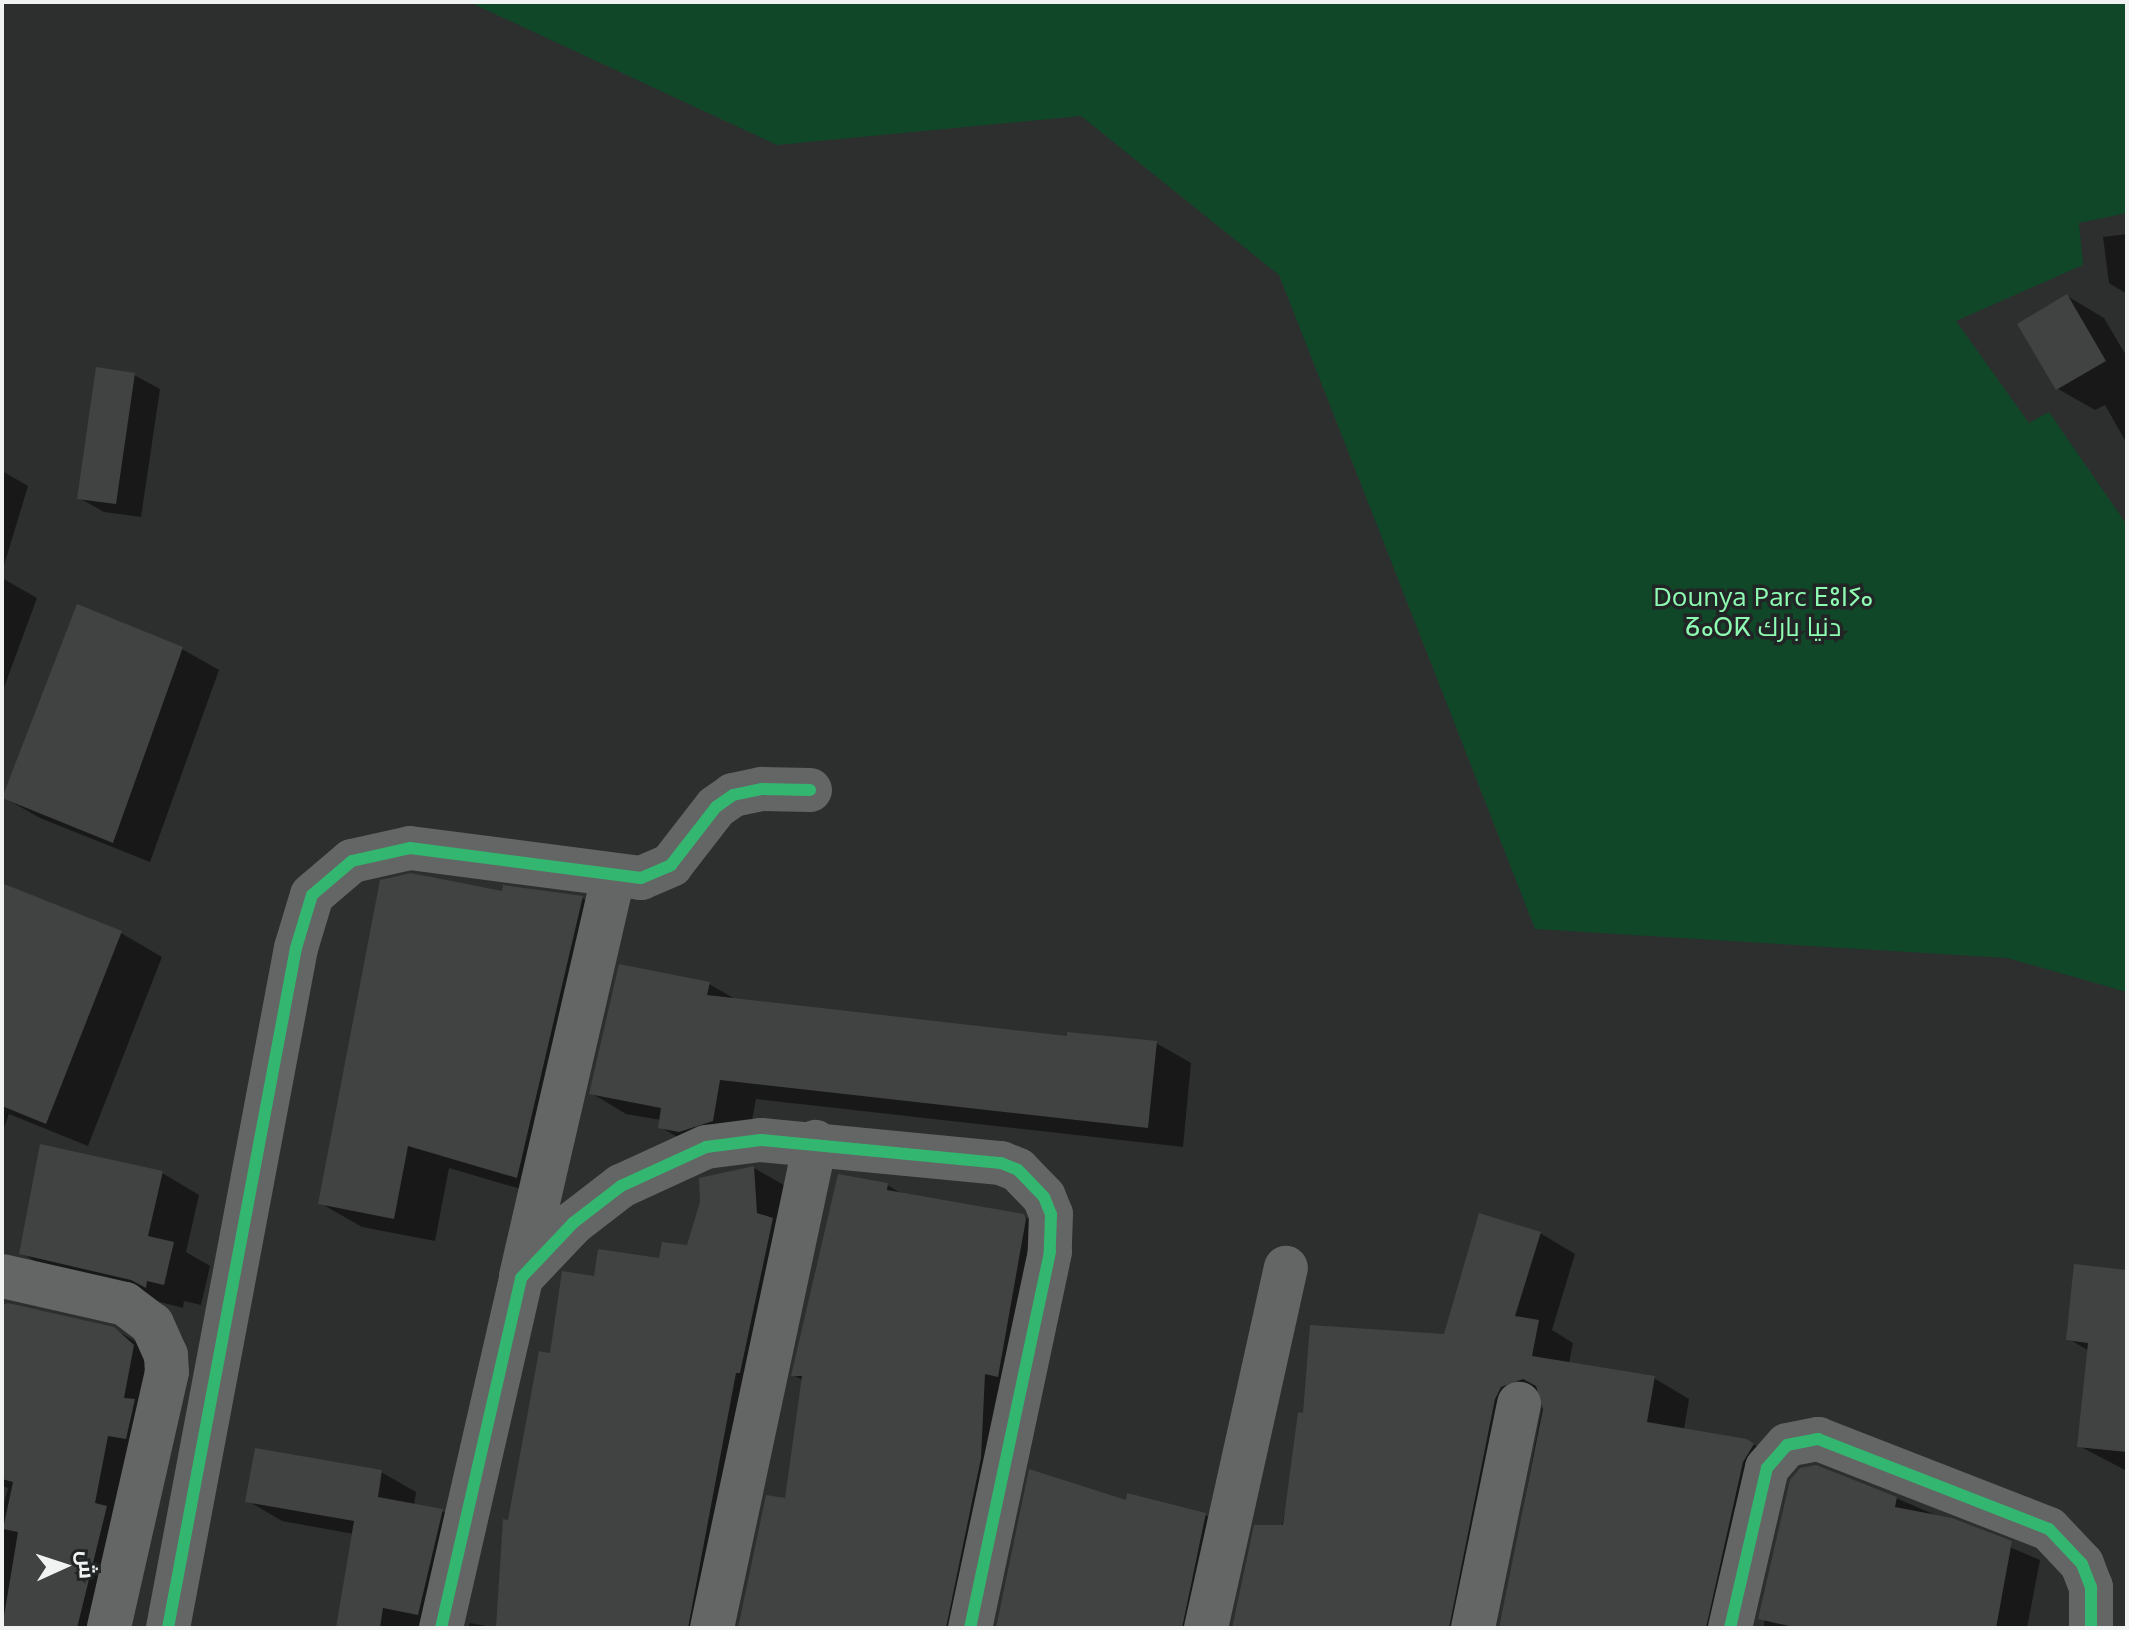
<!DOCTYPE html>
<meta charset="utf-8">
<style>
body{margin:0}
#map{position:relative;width:2129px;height:1630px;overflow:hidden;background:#2d2e2e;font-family:"Open Sans",Cairo,"Noto Sans Tifinagh",sans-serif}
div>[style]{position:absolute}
.green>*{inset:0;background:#114729}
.shadow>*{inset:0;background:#0007}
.building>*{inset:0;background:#414242}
.minor>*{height:44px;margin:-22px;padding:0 22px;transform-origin:22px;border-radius:22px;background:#646565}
.cycleway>*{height:12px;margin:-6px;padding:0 6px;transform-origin:6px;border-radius:6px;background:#33b770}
span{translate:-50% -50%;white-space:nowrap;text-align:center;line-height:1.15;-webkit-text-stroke:7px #222525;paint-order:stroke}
.park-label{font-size:26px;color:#8dfcb2}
.frame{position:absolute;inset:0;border:4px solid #f1f3f3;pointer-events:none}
.north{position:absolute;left:24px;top:1526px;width:80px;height:80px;-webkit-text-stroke:6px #222525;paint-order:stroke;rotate:87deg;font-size:22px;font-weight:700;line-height:32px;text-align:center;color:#f1f3f3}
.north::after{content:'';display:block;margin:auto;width:28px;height:36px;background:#f1f3f3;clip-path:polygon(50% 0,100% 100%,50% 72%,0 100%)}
</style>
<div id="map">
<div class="green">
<div style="clip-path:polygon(469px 2px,2127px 2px,2127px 213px,2079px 223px,2083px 265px,1956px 321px,2029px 423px,2049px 412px,2127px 525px,2127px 992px,2007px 958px,1535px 929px,1279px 275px,1081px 116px,777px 145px)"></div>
</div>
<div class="shadow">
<div style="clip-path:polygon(2127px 234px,2127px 294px,2109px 283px,2103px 237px)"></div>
<div style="clip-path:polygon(2067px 296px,2104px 318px,2127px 357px,2127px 444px,2105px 405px,2095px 410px,2058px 389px)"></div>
<div style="clip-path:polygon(134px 375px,160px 389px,141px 517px,104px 512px,79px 498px)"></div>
<div style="clip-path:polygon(2px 471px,28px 486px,2px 572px)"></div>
<div style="clip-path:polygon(2px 578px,37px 598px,2px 693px)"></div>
<div style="clip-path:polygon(78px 607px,182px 649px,219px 670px,150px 862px,40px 818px,3px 797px)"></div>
<div style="clip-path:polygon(2px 883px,121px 933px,162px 957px,88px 1146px,9px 1114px,2px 1133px)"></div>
<div style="clip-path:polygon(503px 893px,582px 898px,624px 921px,558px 1200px,449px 1168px,435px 1241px,362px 1227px,320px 1203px)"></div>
<div style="clip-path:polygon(709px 984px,737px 1000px,1069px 1038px,1156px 1043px,1191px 1063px,1183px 1147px,756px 1099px,748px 1141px,695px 1147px,660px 1127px,661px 1120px,626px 1114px,591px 1093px)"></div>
<div style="clip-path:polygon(754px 1168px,789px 1188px,716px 1628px,498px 1628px,510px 1523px,551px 1356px,596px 1278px,689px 1248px)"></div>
<div style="clip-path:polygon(162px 1173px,199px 1195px,186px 1252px,210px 1266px,201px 1305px,184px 1301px,183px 1308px,59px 1275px,21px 1253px)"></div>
<div style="clip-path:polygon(887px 1185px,904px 1195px,1023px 1216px,1061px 1238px,989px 1628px,740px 1628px,787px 1500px,804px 1381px,793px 1375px)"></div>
<div style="clip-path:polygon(1540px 1233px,1575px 1254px,1552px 1330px,1573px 1343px,1569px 1364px,1654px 1378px,1689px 1399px,1684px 1430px,1746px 1440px,1783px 1461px,1742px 1628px,1501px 1628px,1543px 1402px,1536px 1407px,1487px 1628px,1261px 1628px,1305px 1415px,1445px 1337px)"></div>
<div style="clip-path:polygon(2127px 1272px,2127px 1471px,2079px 1446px,2089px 1351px,2069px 1339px)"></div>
<div style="clip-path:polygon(2px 1307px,114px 1329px,157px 1354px,125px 1628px,2px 1628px,2px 1510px,8px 1488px,2px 1486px)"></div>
<div style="clip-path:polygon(381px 1472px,416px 1492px,414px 1506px,442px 1511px,477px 1531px,457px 1628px,338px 1628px,354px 1534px,282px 1521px,248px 1501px)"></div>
<div style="clip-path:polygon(1896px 1498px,2040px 1560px,2027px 1628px,1764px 1628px,1766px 1591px)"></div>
<div style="clip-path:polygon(1127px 1503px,1205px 1515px,1243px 1537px,1223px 1628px,998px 1628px)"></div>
<div style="clip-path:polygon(470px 1623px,497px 1628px,468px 1628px)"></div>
</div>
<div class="building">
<div style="clip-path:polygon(2067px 294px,2106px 361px,2056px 390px,2017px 324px)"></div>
<div style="clip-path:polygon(96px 367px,135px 373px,116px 504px,77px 499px)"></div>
<div style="clip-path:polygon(77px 604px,183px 647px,113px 843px,2px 798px)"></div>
<div style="clip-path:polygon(411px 873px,502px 891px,503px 885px,583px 896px,517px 1178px,408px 1146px,394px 1219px,318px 1204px,380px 880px)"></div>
<div style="clip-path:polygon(2px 883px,122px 931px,46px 1124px,2px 1106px)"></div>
<div style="clip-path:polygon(619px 964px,710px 982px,707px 995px,1067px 1036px,1067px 1032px,1157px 1041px,1148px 1128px,720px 1080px,713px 1121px,679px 1132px,658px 1128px,661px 1108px,589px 1094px)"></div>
<div style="clip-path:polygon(40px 1144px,163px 1171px,148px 1236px,174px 1242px,164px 1285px,147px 1281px,146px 1288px,131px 1280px,19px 1254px)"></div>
<div style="clip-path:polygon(754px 1166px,757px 1213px,773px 1218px,740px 1373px,736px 1373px,688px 1628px,496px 1628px,503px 1519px,508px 1520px,539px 1351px,550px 1353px,562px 1271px,594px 1276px,598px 1249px,659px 1258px,662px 1242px,687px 1245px,700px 1202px,699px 1178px)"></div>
<div style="clip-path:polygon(838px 1174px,888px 1183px,887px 1190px,1024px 1214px,1026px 1219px,998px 1377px,985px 1374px,981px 1458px,946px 1628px,738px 1628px,766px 1495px,785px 1498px,802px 1376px,791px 1376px)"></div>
<div style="clip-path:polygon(1479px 1213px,1541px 1232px,1515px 1316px,1539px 1320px,1532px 1356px,1655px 1376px,1647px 1422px,1747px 1439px,1754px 1444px,1743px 1462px,1706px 1628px,1499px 1628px,1543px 1409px,1536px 1386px,1523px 1379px,1501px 1387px,1495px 1399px,1449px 1628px,1232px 1628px,1254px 1525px,1283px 1525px,1298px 1412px,1303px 1413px,1310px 1325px,1444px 1334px)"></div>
<div style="clip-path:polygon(2074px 1264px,2127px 1270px,2127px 1452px,2077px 1447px,2088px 1343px,2066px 1340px)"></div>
<div style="clip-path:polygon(8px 1303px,114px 1327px,134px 1345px,124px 1398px,135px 1399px,126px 1439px,108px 1436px,95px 1503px,107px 1506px,77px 1628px,2px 1628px,18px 1532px,3px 1529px,13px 1482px,2px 1479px,2px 1305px)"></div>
<div style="clip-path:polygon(255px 1448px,382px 1470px,378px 1497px,443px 1509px,418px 1615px,383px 1608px,380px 1628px,336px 1628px,354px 1521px,245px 1502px)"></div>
<div style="clip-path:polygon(1816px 1465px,1897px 1497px,1895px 1507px,1952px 1518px,2012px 1541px,1996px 1628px,1798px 1628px,1758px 1619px,1790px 1480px,1800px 1468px)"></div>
<div style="clip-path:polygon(1029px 1469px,1126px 1500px,1127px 1493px,1206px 1513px,1182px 1628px,996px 1628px)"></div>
</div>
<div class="minor">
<div style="left:2px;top:1276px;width:126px;rotate:12.8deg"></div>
<div style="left:125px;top:1304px;width:34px;rotate:37deg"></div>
<div style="left:152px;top:1324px;width:34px;rotate:66deg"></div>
<div style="left:166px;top:1355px;width:17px;rotate:87deg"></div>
<div style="left:167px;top:1372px;width:262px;rotate:102.8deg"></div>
<div style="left:521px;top:1276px;width:409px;rotate:-77deg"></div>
<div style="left:168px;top:1628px;width:692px;rotate:-79.34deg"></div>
<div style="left:296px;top:948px;width:55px;rotate:-73.2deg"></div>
<div style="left:312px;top:895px;width:52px;rotate:-40.4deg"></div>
<div style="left:352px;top:861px;width:59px;rotate:-12.6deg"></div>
<div style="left:410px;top:848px;width:233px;rotate:7.4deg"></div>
<div style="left:641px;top:878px;width:33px;rotate:-23deg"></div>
<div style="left:671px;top:865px;width:73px;rotate:-52.2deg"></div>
<div style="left:716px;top:807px;width:21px;rotate:-35deg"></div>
<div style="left:733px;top:795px;width:30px;rotate:-12deg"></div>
<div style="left:762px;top:789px;width:48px;rotate:1.2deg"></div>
<div style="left:441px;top:1628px;width:359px;rotate:-77.1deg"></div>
<div style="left:521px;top:1278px;width:76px;rotate:-46.6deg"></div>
<div style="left:573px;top:1223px;width:61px;rotate:-37.6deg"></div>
<div style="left:621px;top:1186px;width:94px;rotate:-24.6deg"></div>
<div style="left:706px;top:1147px;width:55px;rotate:-7.3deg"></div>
<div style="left:761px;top:1140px;width:241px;rotate:5.5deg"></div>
<div style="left:1001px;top:1163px;width:18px;rotate:22deg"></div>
<div style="left:1018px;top:1170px;width:37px;rotate:46deg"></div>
<div style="left:1044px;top:1197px;width:18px;rotate:68deg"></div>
<div style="left:1051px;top:1214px;width:38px;rotate:92deg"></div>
<div style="left:1050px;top:1252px;width:384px;rotate:102deg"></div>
<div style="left:712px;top:1628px;width:497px;rotate:-78deg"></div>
<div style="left:1206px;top:1628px;width:369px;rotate:-77.5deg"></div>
<div style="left:1473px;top:1628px;width:229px;rotate:-78.4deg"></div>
<div style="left:1730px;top:1628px;width:164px;rotate:-77deg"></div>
<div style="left:1767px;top:1468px;width:30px;rotate:-49deg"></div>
<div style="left:1787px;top:1445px;width:32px;rotate:-11deg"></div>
<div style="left:1818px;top:1439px;width:248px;rotate:21.3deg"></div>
<div style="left:2049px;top:1529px;width:48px;rotate:46.7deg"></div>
<div style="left:2082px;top:1564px;width:25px;rotate:69deg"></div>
<div style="left:2091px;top:1587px;width:41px;rotate:90deg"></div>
</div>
<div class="cycleway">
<div style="left:168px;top:1628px;width:692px;rotate:-79.34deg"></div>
<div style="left:296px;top:948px;width:55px;rotate:-73.2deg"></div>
<div style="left:312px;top:895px;width:52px;rotate:-40.4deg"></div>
<div style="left:352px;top:861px;width:59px;rotate:-12.6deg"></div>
<div style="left:410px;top:848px;width:233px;rotate:7.4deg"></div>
<div style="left:641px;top:878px;width:33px;rotate:-23deg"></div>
<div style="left:671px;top:865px;width:73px;rotate:-52.2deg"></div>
<div style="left:716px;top:807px;width:21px;rotate:-35deg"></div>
<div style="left:733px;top:795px;width:30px;rotate:-12deg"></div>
<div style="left:762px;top:789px;width:48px;rotate:1.2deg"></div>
<div style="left:441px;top:1628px;width:359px;rotate:-77.1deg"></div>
<div style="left:521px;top:1278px;width:76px;rotate:-46.6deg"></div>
<div style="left:573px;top:1223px;width:61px;rotate:-37.6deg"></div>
<div style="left:621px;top:1186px;width:94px;rotate:-24.6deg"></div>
<div style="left:706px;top:1147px;width:55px;rotate:-7.3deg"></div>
<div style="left:761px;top:1140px;width:241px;rotate:5.5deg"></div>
<div style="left:1001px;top:1163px;width:18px;rotate:22deg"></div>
<div style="left:1018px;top:1170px;width:37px;rotate:46deg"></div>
<div style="left:1044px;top:1197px;width:18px;rotate:68deg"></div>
<div style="left:1051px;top:1214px;width:38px;rotate:92deg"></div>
<div style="left:1050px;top:1252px;width:384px;rotate:102deg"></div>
<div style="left:1730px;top:1628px;width:164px;rotate:-77deg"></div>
<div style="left:1767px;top:1468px;width:30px;rotate:-49deg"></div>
<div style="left:1787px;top:1445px;width:32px;rotate:-11deg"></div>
<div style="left:1818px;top:1439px;width:248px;rotate:21.3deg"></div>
<div style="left:2049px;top:1529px;width:48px;rotate:46.7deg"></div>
<div style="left:2082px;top:1564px;width:25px;rotate:69deg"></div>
<div style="left:2091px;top:1587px;width:41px;rotate:90deg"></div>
</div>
<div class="park-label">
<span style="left:1763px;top:612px">Dounya Parc ⴹⵓⵏⵢⴰ<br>ⵒⴰⵔⴽ دنيا بارك</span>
</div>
<div class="frame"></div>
<div class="north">ش</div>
</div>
